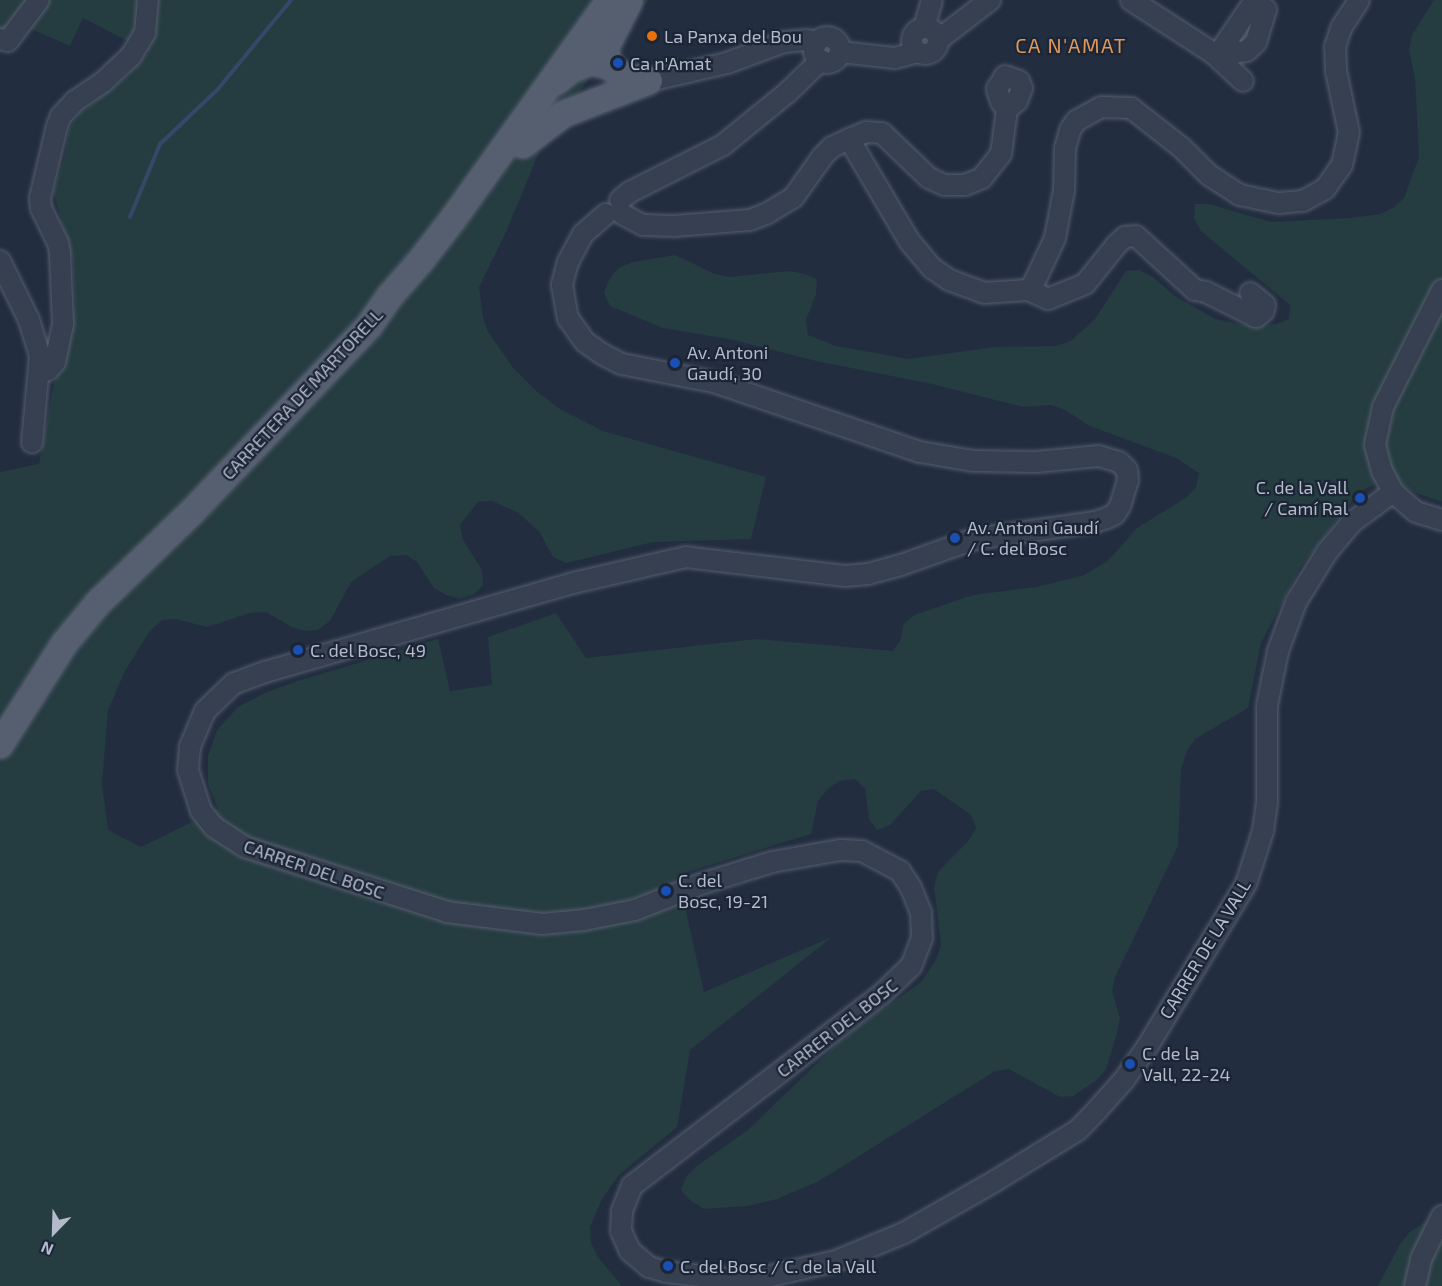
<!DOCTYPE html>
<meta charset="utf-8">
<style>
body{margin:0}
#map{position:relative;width:1442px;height:1286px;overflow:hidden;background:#222e40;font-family:"Exo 2",sans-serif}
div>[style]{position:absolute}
.green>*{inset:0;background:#253c41}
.stream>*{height:4px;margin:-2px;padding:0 2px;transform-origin:2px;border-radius:2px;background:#354868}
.roads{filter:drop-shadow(0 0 2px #555e6e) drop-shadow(0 0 2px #555e6e)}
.minor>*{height:20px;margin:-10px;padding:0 10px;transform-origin:10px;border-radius:10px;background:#374050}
.minor>.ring{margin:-10px;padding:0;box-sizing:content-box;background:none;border:20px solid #374050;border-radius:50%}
.major>*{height:26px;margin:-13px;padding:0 13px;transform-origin:13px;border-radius:13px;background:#555f70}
.dots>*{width:16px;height:16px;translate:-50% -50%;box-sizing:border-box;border:3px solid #1c2535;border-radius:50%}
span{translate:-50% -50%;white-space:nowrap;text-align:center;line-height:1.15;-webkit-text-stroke:4.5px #1c2535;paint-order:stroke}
.poi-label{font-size:18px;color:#b3bbcb}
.left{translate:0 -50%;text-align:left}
.right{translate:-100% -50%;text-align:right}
.street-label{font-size:18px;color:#b3bbcb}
.neighbourhood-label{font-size:20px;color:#dd9a5c;letter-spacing:1.5px}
.north{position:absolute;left:24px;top:1202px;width:60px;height:60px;-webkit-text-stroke:4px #1c2535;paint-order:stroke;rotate:203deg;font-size:16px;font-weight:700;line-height:24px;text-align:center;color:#b3bbcb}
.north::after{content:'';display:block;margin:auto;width:21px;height:27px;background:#b3bbcb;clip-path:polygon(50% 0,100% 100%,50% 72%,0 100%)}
</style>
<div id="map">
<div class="green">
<div style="clip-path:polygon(0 0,649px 0,632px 17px,543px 143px,506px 232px,479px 287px,483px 317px,488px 332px,514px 369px,536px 391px,560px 409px,603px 431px,766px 477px,751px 539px,653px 542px,566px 563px,553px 557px,539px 531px,517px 512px,492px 501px,478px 502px,460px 525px,463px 540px,482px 570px,483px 585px,473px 595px,460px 599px,446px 595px,434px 588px,417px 562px,406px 555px,390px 556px,351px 582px,330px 621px,318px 630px,305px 631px,292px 627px,266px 612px,250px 613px,207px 627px,176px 619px,162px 620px,149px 632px,125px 671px,108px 710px,102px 784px,108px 830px,141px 847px,218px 809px,208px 784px,208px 756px,217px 730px,238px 707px,265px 693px,294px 682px,438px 639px,450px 691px,492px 685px,488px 637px,556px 613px,586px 658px,756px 639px,893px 651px,901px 639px,903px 625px,914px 615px,973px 595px,1036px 587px,1082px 576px,1108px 561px,1137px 528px,1187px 497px,1196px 487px,1199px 473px,1176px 458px,1090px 426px,1065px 410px,1051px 405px,1023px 407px,932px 384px,816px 361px,734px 340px,663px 328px,610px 306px,604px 293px,609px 280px,618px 268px,633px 262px,675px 255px,715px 274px,730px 277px,790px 271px,804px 274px,817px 279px,816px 294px,806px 320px,808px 335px,836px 346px,908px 359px,995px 347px,1056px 346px,1071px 341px,1095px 319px,1126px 271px,1139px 270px,1153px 277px,1175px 296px,1215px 319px,1245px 325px,1276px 324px,1289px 319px,1290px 305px,1201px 231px,1194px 218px,1195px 204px,1209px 204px,1271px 222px,1350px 218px,1380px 214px,1393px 208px,1404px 198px,1419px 157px,1415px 78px,1409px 50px,1412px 35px,1434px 0,1442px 0,1442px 502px,1413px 492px,1390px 477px,1359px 492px,1300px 568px,1261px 643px,1248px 708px,1195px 739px,1187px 751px,1181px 769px,1178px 846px,1115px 977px,1112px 991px,1120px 1018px,1117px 1033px,1106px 1069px,1097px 1080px,1073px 1096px,1060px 1097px,1009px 1069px,995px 1071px,819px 1181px,777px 1199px,747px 1206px,704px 1209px,691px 1201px,681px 1190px,686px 1177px,697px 1166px,748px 1130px,841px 1040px,921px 982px,937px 958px,941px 945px,934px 887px,938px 872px,969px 840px,976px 828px,971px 815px,934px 789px,921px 791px,890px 825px,877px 830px,869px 819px,865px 788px,855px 779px,839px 781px,828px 789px,818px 801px,811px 834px,678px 875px,704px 992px,832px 937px,690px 1050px,677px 1127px,619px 1175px,602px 1199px,590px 1227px,591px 1243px,598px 1257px,622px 1286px,0 1286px,0 472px,39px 464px,52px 393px,75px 305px,73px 261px,53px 191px,64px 159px,69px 130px,79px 113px,125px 78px,149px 52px,83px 18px,70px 46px,29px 28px,0 35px)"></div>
<div style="clip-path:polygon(1424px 1223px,1442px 1231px,1442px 1286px,1378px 1286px,1400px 1244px,1410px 1232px)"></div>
</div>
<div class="stream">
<div style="left:130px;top:217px;width:79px;rotate:-67.7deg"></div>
<div style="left:160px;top:144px;width:80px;rotate:-43.5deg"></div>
<div style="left:218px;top:89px;width:115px;rotate:-50.6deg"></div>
</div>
<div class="roads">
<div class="minor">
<div style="left:1131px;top:0;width:98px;rotate:32.9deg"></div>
<div style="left:1213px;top:53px;width:21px"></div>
<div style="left:1234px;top:53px;width:13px;rotate:-9deg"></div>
<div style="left:1247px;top:51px;width:13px;rotate:-45deg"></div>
<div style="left:1256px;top:42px;width:34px;rotate:-73deg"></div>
<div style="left:1266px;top:10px;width:9px;rotate:-139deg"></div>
<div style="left:1259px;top:4px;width:8px;rotate:166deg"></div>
<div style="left:1251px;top:6px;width:57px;rotate:124.2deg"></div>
<div class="ring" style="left:912px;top:28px;width:6px;height:6px"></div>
<div style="left:924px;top:28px;width:29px;rotate:-74deg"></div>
<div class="ring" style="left:814px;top:37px;width:6px;height:6px"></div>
<div style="left:0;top:39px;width:8px;rotate:14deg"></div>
<div style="left:8px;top:41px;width:51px;rotate:-52.9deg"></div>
<div style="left:938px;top:40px;width:66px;rotate:-37.6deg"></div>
<div style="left:840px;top:52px;width:55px;rotate:6.2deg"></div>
<div style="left:895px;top:58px;width:23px;rotate:-15deg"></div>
<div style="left:1213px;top:53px;width:41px;rotate:43deg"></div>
<div style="left:649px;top:81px;width:80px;rotate:-13deg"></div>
<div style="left:727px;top:63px;width:61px;rotate:-20.2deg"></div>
<div style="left:784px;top:42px;width:23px;rotate:-5deg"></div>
<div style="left:807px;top:40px;width:10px;rotate:17deg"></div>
<div style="left:849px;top:139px;width:18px;rotate:-22deg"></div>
<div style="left:866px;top:132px;width:16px;rotate:4deg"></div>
<div style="left:882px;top:133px;width:65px;rotate:43.8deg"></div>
<div style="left:929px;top:178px;width:17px;rotate:25deg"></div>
<div style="left:944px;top:185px;width:21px"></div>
<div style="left:965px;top:185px;width:18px;rotate:-22deg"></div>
<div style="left:982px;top:178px;width:31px;rotate:-52deg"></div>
<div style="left:1001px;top:154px;width:45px;rotate:-82.4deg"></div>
<div style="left:1007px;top:109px;width:9px;rotate:-131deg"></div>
<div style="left:1001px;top:102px;width:14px;rotate:-107deg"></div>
<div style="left:997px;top:89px;width:15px;rotate:-58deg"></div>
<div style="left:1005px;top:76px;width:15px;rotate:20deg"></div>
<div style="left:1019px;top:81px;width:8px;rotate:67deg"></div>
<div style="left:1022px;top:88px;width:14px;rotate:111deg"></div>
<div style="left:1017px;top:101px;width:13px;rotate:141deg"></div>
<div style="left:620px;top:200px;width:13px;rotate:-39deg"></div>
<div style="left:630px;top:192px;width:104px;rotate:-26.8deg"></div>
<div style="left:723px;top:145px;width:84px;rotate:-39.2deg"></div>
<div style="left:788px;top:92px;width:46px;rotate:-44.1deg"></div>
<div style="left:606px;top:214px;width:30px;rotate:139deg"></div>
<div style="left:583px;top:234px;width:32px;rotate:118deg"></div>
<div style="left:568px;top:262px;width:24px;rotate:105deg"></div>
<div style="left:562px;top:285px;width:34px;rotate:80deg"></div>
<div style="left:568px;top:318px;width:29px;rotate:55deg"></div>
<div style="left:585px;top:342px;width:21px;rotate:35deg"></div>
<div style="left:602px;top:354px;width:22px;rotate:27deg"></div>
<div style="left:622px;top:364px;width:94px;rotate:11.1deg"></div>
<div style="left:714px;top:382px;width:218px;rotate:18.8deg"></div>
<div style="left:920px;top:452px;width:55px;rotate:9.5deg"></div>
<div style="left:974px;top:461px;width:62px;rotate:0.9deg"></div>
<div style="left:1036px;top:462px;width:63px;rotate:-5.4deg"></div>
<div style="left:1099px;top:456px;width:21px;rotate:17deg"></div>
<div style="left:1119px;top:462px;width:11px;rotate:45deg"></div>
<div style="left:1127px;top:470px;width:10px;rotate:84deg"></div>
<div style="left:1128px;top:480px;width:27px;rotate:107deg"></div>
<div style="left:1120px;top:506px;width:9px;rotate:122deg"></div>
<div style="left:1115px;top:514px;width:9px;rotate:153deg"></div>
<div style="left:1107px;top:518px;width:13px;rotate:162deg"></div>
<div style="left:1095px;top:522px;width:122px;rotate:172deg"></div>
<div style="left:974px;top:539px;width:77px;rotate:160.4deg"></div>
<div style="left:901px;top:565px;width:34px;rotate:165deg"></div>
<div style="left:868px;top:574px;width:23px;rotate:175deg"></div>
<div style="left:845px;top:576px;width:160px;rotate:-173.2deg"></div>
<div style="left:686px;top:557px;width:116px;rotate:167deg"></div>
<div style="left:573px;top:583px;width:321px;rotate:163.9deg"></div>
<div style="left:265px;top:672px;width:33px;rotate:160deg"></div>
<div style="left:234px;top:683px;width:40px;rotate:136deg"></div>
<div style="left:205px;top:711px;width:39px;rotate:113deg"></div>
<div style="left:190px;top:747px;width:23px;rotate:95deg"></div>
<div style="left:188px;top:770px;width:43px;rotate:72.4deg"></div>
<div style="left:201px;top:811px;width:21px;rotate:51deg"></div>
<div style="left:214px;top:827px;width:37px;rotate:33deg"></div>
<div style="left:245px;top:847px;width:212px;rotate:17.8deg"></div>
<div style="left:447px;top:912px;width:96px;rotate:7.2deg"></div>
<div style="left:542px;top:924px;width:42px;rotate:-5.4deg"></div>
<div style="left:584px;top:920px;width:52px;rotate:-11.1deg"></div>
<div style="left:635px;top:910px;width:71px;rotate:-21.5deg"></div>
<div style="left:701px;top:884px;width:74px;rotate:-17.2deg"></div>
<div style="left:772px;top:862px;width:70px;rotate:-9.9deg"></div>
<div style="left:841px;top:850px;width:21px;rotate:3deg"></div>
<div style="left:862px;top:851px;width:43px;rotate:27.8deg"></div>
<div style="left:900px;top:871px;width:20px;rotate:57deg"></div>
<div style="left:911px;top:888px;width:27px;rotate:68deg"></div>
<div style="left:921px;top:913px;width:25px;rotate:88deg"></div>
<div style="left:922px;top:938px;width:30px;rotate:111deg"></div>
<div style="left:911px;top:966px;width:40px;rotate:136deg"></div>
<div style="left:882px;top:994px;width:315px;rotate:142.5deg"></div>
<div style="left:632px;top:1186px;width:27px;rotate:112deg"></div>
<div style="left:622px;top:1211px;width:20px;rotate:93deg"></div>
<div style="left:621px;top:1231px;width:22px;rotate:66deg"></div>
<div style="left:630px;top:1251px;width:25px;rotate:40deg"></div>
<div style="left:649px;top:1267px;width:18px;rotate:16deg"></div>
<div style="left:666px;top:1272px;width:61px;rotate:6.5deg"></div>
<div style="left:727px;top:1279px;width:43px;rotate:-4deg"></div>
<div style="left:770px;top:1276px;width:68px;rotate:-12.8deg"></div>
<div style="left:836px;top:1261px;width:74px;rotate:-22.4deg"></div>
<div style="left:904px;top:1233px;width:105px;rotate:-29.7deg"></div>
<div style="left:995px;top:1181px;width:97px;rotate:-31.6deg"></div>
<div style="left:1078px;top:1130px;width:28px;rotate:-46deg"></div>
<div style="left:1097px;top:1110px;width:40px;rotate:-48deg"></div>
<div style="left:1124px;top:1080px;width:44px;rotate:-55.2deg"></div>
<div style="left:1149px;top:1044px;width:187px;rotate:-58.8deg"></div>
<div style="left:1246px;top:884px;width:56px;rotate:-72.2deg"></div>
<div style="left:1263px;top:831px;width:29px;rotate:-82deg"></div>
<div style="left:1267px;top:802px;width:96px;rotate:-90deg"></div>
<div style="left:1267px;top:706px;width:26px;rotate:-79deg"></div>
<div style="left:1272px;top:680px;width:30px;rotate:-78deg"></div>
<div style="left:1278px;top:651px;width:52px;rotate:-69.8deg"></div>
<div style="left:1296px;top:602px;width:59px;rotate:-58.2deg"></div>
<div style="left:1327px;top:552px;width:38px;rotate:-50deg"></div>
<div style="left:1351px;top:523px;width:52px;rotate:-36.4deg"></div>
<div style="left:622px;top:214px;width:24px;rotate:28deg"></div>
<div style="left:643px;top:225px;width:31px;rotate:2deg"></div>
<div style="left:674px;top:226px;width:76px;rotate:-4.5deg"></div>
<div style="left:750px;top:220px;width:17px;rotate:-21deg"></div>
<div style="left:766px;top:214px;width:31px;rotate:-31deg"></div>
<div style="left:793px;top:198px;width:52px;rotate:-54.5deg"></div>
<div style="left:823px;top:156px;width:13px;rotate:-45deg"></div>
<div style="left:832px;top:147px;width:19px;rotate:-25deg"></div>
<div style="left:849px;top:139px;width:120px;rotate:59.4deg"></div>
<div style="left:910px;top:242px;width:34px;rotate:50deg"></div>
<div style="left:932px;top:268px;width:21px;rotate:35deg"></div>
<div style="left:949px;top:280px;width:37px;rotate:20deg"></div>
<div style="left:984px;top:293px;width:44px;rotate:-3.9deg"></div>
<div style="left:1028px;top:290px;width:9px;rotate:-49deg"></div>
<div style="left:1034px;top:283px;width:50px;rotate:-65deg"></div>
<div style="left:1055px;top:238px;width:49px;rotate:-79.4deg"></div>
<div style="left:1064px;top:190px;width:42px;rotate:-88.6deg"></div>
<div style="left:1065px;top:148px;width:19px;rotate:-74deg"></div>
<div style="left:1070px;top:130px;width:11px;rotate:-56deg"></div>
<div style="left:1076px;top:121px;width:29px;rotate:-29deg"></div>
<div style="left:1101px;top:107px;width:30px;rotate:2deg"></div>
<div style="left:1131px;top:108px;width:65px;rotate:38.1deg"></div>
<div style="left:1182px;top:148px;width:38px;rotate:45deg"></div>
<div style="left:1209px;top:175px;width:37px;rotate:33deg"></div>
<div style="left:1240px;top:195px;width:40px;rotate:12deg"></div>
<div style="left:1279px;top:203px;width:24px;rotate:-5deg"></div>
<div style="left:1303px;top:201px;width:25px;rotate:-29deg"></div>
<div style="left:1325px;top:189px;width:29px;rotate:-55deg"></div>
<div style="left:1342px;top:165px;width:33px;rotate:-78deg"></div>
<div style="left:1349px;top:133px;width:63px;rotate:-101.8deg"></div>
<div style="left:1336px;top:71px;width:24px;rotate:-92deg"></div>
<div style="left:1335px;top:47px;width:20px;rotate:-72deg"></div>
<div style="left:1341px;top:28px;width:33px;rotate:-57deg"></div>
<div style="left:0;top:261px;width:66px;rotate:63.8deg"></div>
<div style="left:29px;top:320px;width:37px;rotate:73deg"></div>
<div style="left:40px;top:355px;width:88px;rotate:95.2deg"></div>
<div style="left:1028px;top:290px;width:22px;rotate:24deg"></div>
<div style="left:1048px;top:299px;width:40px;rotate:-22deg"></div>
<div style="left:1085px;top:284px;width:51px;rotate:-51.3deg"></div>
<div style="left:1117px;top:244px;width:11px;rotate:-41deg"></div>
<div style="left:1125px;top:237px;width:11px;rotate:-5deg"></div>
<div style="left:1136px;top:236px;width:80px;rotate:42.5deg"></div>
<div style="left:1195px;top:290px;width:11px;rotate:10deg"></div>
<div style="left:1206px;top:292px;width:56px;rotate:26.6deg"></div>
<div style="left:1256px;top:317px;width:9px;rotate:-36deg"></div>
<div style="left:1263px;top:312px;width:7px;rotate:-74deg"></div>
<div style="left:1265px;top:305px;width:19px;rotate:-141deg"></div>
<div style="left:1442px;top:290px;width:131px;rotate:116.8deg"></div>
<div style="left:1383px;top:407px;width:39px;rotate:102deg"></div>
<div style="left:1375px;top:445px;width:27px;rotate:75deg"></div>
<div style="left:1382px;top:471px;width:24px;rotate:62deg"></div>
<div style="left:1393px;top:492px;width:30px;rotate:41deg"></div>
<div style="left:1416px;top:512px;width:27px;rotate:17deg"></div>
<div style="left:40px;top:373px;width:9px;rotate:-21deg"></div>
<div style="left:48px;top:370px;width:11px;rotate:-49deg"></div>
<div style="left:55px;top:362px;width:40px;rotate:-78deg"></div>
<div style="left:63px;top:323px;width:70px;rotate:-92.5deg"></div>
<div style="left:60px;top:253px;width:10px;rotate:-101deg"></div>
<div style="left:58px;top:243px;width:39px;rotate:-116deg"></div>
<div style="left:41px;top:208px;width:10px;rotate:-96deg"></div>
<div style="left:40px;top:198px;width:74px;rotate:-76.7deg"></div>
<div style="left:57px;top:126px;width:11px;rotate:-68deg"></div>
<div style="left:61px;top:116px;width:21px;rotate:-47deg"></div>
<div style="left:75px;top:101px;width:34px;rotate:-34deg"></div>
<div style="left:103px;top:82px;width:38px;rotate:-43deg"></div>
<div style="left:131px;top:56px;width:27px;rotate:-59deg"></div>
<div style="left:145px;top:33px;width:33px;rotate:-85deg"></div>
<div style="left:1415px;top:1286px;width:28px;rotate:-77deg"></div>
<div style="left:1421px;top:1259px;width:48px;rotate:-64deg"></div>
</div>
<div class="major">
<div style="left:608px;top:66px;width:19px;rotate:-96deg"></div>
<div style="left:606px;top:47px;width:51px;rotate:-62.9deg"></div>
<div style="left:556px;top:82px;width:19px;rotate:-39deg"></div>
<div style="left:571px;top:70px;width:22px;rotate:-22deg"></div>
<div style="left:591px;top:62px;width:17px;rotate:13deg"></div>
<div style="left:608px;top:66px;width:20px;rotate:33deg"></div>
<div style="left:625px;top:77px;width:24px;rotate:9deg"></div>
<div style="left:523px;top:145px;width:51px;rotate:-37.1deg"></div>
<div style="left:564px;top:114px;width:91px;rotate:-21.2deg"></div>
<div style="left:0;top:745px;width:120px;rotate:-57.6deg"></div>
<div style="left:64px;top:644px;width:53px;rotate:-50.3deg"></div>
<div style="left:98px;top:603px;width:129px;rotate:-44.1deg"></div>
<div style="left:191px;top:513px;width:258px;rotate:-46.4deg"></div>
<div style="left:369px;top:326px;width:37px;rotate:-55deg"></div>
<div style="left:390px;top:296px;width:44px;rotate:-48.7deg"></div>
<div style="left:419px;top:263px;width:56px;rotate:-52.3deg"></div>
<div style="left:453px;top:219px;width:269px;rotate:-54.4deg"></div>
</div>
</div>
<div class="dots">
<div style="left:652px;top:36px;background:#e8710a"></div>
<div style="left:618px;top:63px;background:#1a4fb4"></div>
<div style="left:675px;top:363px;background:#1a4fb4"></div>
<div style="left:1360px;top:498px;background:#1a4fb4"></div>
<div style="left:955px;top:538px;background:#1a4fb4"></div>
<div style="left:298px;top:650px;background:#1a4fb4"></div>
<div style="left:666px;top:891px;background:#1a4fb4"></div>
<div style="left:1130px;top:1064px;background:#1a4fb4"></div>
<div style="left:668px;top:1266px;background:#1a4fb4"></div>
</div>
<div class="poi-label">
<span class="left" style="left:664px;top:36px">La Panxa del Bou</span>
<span class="left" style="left:630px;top:63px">Ca n'Amat</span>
<span class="left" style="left:687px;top:363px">Av. Antoni<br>Gaudí, 30</span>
<span class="right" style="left:1348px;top:498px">C. de la Vall<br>/ Camí Ral</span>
<span class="left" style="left:967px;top:538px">Av. Antoni Gaudí<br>/ C. del Bosc</span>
<span class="left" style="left:310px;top:650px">C. del Bosc, 49</span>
<span class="left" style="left:678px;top:891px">C. del<br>Bosc, 19-21</span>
<span class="left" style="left:1142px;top:1064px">C. de la<br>Vall, 22-24</span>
<span class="left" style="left:680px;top:1266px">C. del Bosc / C. de la Vall</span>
</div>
<div class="street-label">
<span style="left:302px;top:394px;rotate:-47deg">CARRETERA DE MARTORELL</span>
<span style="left:314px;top:869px;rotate:19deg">CARRER DEL BOSC</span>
<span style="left:1205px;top:949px;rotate:-59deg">CARRER DE LA VALL</span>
<span style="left:837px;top:1028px;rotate:-38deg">CARRER DEL BOSC</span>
</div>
<div class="neighbourhood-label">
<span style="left:1071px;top:45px">CA N'AMAT</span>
</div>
<div class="north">N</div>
</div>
